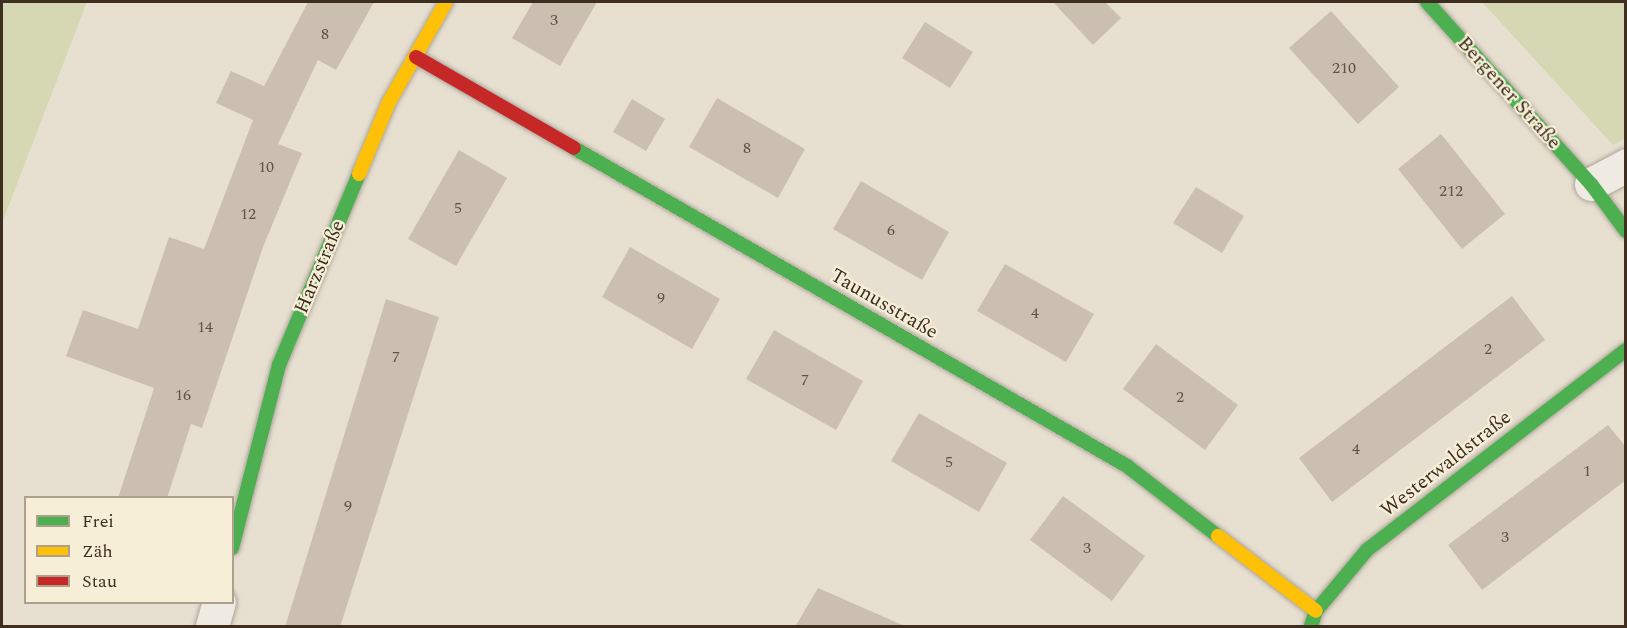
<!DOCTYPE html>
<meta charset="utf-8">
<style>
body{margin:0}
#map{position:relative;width:1627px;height:628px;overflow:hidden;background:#e7e0d1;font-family:Spectral,serif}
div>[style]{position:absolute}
.green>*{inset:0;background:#d6d7b3}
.building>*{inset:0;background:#cbbfb2}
.roads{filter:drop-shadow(0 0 2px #ada599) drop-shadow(0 0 2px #ada599)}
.street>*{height:33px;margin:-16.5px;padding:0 16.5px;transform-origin:16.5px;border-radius:16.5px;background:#efebe3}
.fast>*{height:14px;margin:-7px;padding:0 7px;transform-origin:7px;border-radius:7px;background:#4caf50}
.slow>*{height:14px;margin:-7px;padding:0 7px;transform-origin:7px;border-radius:7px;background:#ffc107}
.jam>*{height:14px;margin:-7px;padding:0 7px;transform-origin:7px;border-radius:7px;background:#c62828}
span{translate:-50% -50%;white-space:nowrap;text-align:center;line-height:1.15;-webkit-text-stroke:4.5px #f7eed8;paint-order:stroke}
.number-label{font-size:16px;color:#605244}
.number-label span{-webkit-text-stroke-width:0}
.street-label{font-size:20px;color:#3d2e20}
.frame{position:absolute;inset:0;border:3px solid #3d2e20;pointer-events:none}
.legend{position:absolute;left:24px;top:496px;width:210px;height:108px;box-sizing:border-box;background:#f7eed8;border:2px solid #ada18e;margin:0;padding:8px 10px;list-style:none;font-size:18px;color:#3d2e20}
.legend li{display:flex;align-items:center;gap:12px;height:30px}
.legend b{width:30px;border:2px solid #ada18e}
</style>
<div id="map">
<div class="green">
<div style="clip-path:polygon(2px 2px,87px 2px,2px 223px)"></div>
<div style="clip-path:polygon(1482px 2px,1625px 2px,1625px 139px,1613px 145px)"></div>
</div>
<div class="building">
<div style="clip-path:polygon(308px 2px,374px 2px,336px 70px,318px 60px,278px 144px,302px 153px,263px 247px,202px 428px,191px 424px,167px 498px,118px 498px,154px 388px,66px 356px,83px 310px,138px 329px,169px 237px,204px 249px,253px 120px,216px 103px,231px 71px,264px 86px)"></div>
<div style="clip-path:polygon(533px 2px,597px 2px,560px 66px,512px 38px)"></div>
<div style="clip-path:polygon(1053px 2px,1105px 2px,1121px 18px,1093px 45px)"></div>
<div style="clip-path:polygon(1331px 11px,1399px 87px,1358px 124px,1289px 48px)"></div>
<div style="clip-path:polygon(925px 22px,973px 52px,950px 88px,902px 58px)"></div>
<div style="clip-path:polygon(717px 98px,805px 149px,778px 198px,689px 147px)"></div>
<div style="clip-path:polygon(632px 99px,665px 119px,646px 151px,613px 132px)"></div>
<div style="clip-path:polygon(1441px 134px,1505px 214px,1462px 249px,1398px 169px)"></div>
<div style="clip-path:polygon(459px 150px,507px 178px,456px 266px,408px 239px)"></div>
<div style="clip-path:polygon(861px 181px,949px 232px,922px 280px,833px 229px)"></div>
<div style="clip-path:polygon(1196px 187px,1244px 216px,1222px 253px,1173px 223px)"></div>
<div style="clip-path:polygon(630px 247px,720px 299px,692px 349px,602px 297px)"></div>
<div style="clip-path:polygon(1005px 264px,1094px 314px,1066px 362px,977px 311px)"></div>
<div style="clip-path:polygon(1512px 296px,1545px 340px,1332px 502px,1299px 458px)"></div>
<div style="clip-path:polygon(386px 299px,439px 317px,340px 627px,285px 627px)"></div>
<div style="clip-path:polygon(774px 330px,863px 381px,836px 430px,746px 379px)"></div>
<div style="clip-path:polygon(1156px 344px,1238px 405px,1205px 450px,1123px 389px)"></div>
<div style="clip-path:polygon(919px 413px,1007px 463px,979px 512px,891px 461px)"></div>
<div style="clip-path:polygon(1608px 425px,1626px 447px,1626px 480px,1482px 590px,1448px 545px)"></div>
<div style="clip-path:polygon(1063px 496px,1145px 556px,1112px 601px,1030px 540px)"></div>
<div style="clip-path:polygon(818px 588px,907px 627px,795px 627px)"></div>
</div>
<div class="roads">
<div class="street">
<div style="left:1591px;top:184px;width:40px;rotate:-28deg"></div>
<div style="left:212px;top:626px;width:25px;rotate:-74deg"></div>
</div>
<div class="fast">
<div style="left:1427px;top:2px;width:245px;rotate:48deg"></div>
<div style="left:1591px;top:184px;width:59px;rotate:53.3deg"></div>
<div style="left:574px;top:148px;width:638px;rotate:29.9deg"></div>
<div style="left:1127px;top:466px;width:115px;rotate:37.6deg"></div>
<div style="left:232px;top:548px;width:189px;rotate:-75.6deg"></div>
<div style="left:279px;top:365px;width:207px;rotate:-67.3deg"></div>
<div style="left:1311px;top:626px;width:16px;rotate:-72deg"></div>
<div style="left:1316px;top:611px;width:80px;rotate:-50.1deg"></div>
<div style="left:1367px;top:550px;width:327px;rotate:-37.7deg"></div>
</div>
<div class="slow">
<div style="left:359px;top:174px;width:78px;rotate:-67.4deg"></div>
<div style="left:389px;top:102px;width:115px;rotate:-60.3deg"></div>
<div style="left:1218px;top:536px;width:123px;rotate:37.4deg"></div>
</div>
<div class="jam">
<div style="left:416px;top:57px;width:182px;rotate:29.9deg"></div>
</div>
</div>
<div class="number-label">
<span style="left:554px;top:20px">3</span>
<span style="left:325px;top:34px">8</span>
<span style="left:1344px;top:68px">210</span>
<span style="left:747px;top:148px">8</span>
<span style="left:266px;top:167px">10</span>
<span style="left:1451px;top:191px">212</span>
<span style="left:458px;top:208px">5</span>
<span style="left:248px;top:214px">12</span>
<span style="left:891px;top:230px">6</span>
<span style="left:661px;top:298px">9</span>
<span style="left:1035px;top:313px">4</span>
<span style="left:205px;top:327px">14</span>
<span style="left:1488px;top:349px">2</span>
<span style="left:396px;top:357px">7</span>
<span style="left:805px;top:380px">7</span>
<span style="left:183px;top:395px">16</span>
<span style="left:1180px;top:397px">2</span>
<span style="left:1356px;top:449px">4</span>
<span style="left:949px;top:462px">5</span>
<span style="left:1587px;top:471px">1</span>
<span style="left:348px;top:506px">9</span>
<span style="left:1505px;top:537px">3</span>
<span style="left:1087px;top:548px">3</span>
</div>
<div class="street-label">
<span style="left:1509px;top:93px;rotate:48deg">Bergener Straße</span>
<span style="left:320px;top:267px;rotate:-67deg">Harzstraße</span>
<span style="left:884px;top:304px;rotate:30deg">Taunusstraße</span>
<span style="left:1446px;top:464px;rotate:-38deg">Westerwaldstraße</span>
</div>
<div class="frame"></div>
<ul class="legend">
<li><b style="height:8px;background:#4caf50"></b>Frei</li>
<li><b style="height:8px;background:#ffc107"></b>Zäh</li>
<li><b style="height:8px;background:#c62828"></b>Stau</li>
</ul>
</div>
